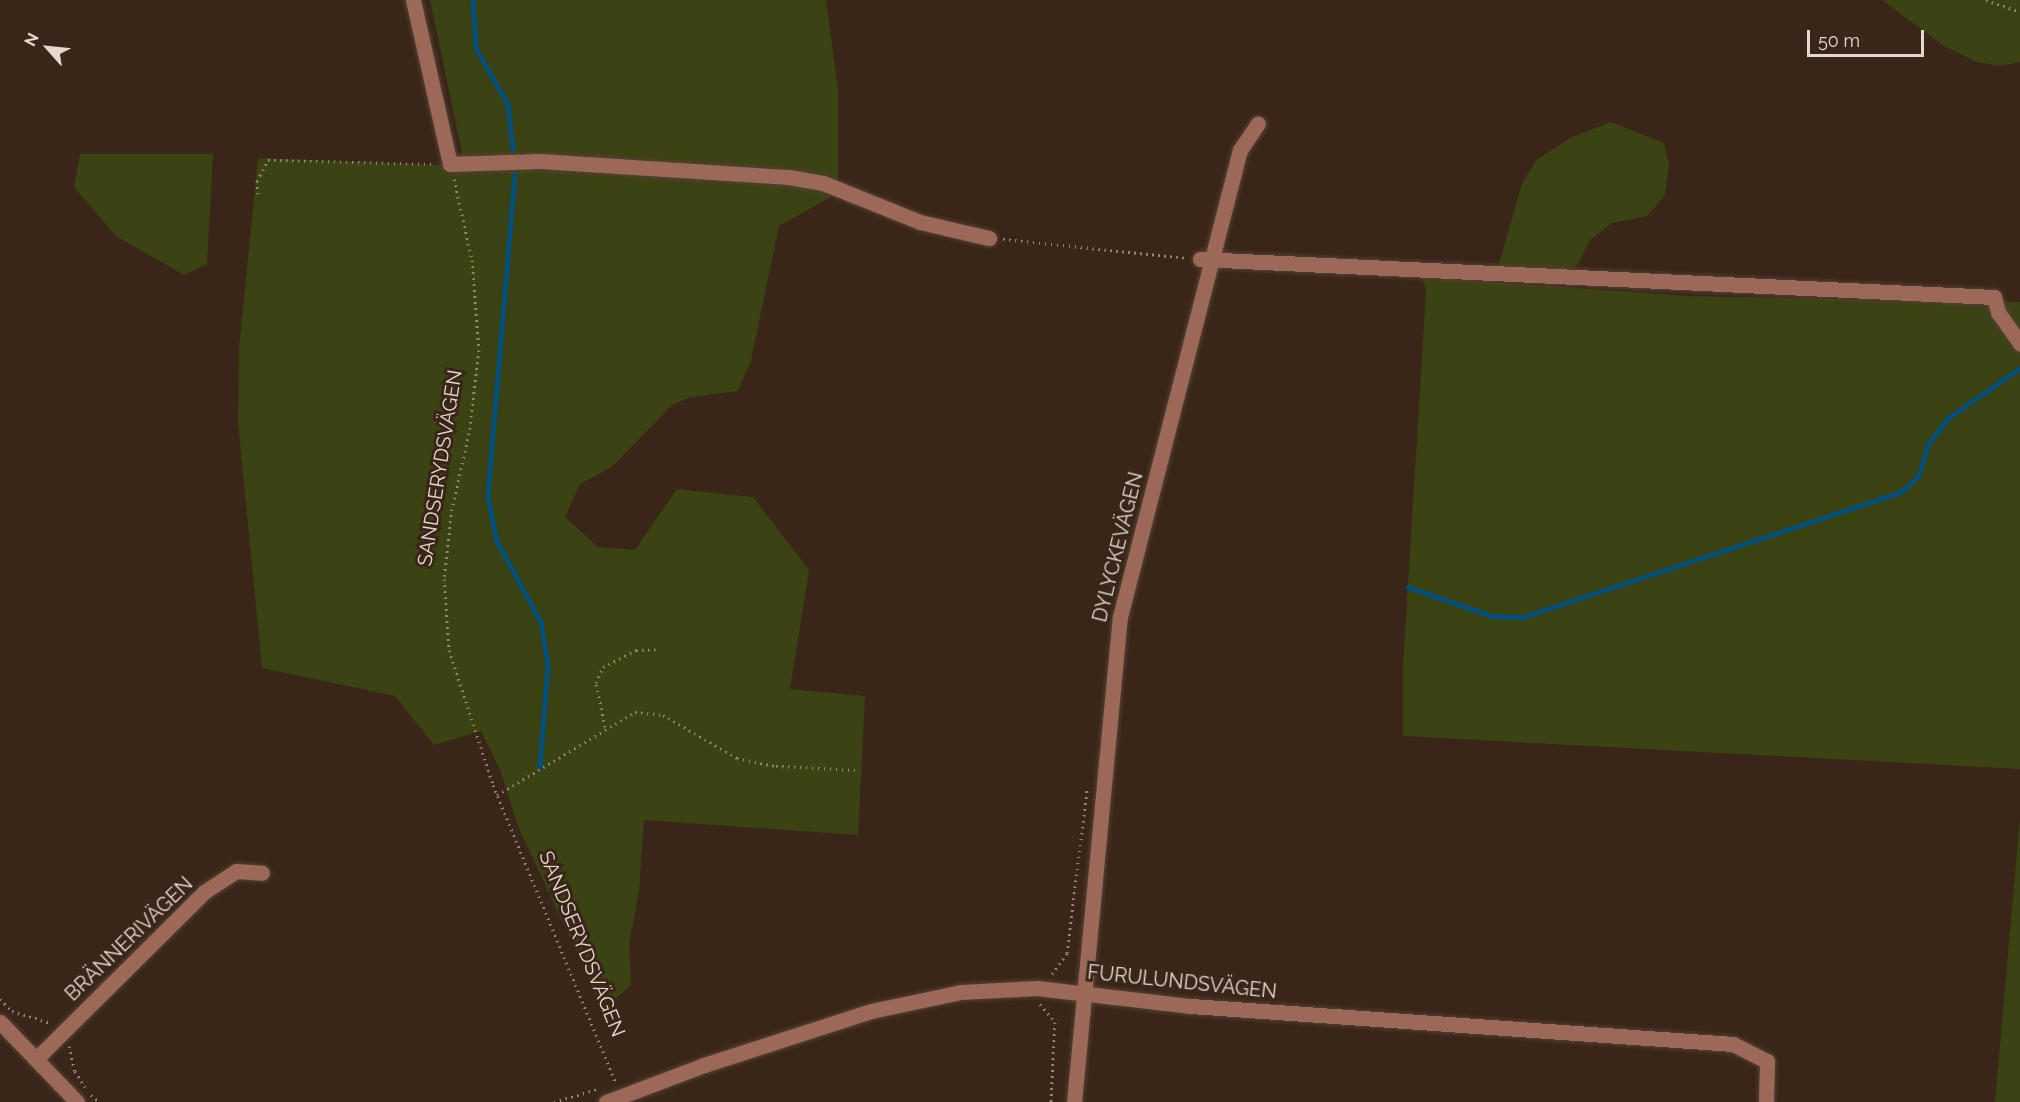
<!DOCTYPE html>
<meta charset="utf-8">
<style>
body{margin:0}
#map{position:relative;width:2020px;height:1102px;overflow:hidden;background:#3a2519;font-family:Raleway,sans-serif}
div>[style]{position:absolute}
.green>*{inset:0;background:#3b4313}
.stream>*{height:4.5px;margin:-2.25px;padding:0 2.25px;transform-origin:2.25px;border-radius:2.25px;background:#014f7a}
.path>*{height:3px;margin-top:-1.5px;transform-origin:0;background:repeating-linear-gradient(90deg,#95837a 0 1.5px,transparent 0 6px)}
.roads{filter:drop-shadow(0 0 2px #554136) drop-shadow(0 0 2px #554136)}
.minor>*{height:15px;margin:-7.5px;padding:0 7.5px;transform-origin:7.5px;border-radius:7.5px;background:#9c6959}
span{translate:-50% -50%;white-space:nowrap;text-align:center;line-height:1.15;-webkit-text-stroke:6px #3a2519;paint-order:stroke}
.street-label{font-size:20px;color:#e5d7cf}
.north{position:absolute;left:18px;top:18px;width:60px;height:60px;-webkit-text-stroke:4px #3a2519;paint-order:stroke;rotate:297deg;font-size:16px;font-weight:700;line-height:24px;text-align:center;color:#e5d7cf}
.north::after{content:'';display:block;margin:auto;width:21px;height:27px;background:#e5d7cf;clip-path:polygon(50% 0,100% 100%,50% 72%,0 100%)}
.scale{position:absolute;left:1807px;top:30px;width:117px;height:27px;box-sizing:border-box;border:3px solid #e5d7cf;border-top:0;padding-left:8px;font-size:18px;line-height:21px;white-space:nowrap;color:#e5d7cf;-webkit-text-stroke:4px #3a2519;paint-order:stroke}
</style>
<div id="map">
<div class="green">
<div style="clip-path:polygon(430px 0,826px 0,838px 89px,838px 188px,829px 198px,779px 226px,751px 360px,738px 391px,691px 397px,672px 405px,612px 467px,580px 484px,565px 517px,598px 547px,635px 550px,677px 489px,753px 497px,809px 570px,790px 689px,865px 696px,858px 835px,644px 820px,639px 891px,629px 944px,631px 985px,613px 1001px,599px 1001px,517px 824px,501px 772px,481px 731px,434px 745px,395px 696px,262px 668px,238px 422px,239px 349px,258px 158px,439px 165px,462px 153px)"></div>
<div style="clip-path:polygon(1882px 0,2020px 0,2020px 62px,2000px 66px,1977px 62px,1944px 46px)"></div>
<div style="clip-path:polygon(1611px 122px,1664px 143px,1669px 164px,1665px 195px,1647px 216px,1612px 223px,1591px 239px,1573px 272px,1498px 267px,1522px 184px,1536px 160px,1570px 138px)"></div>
<div style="clip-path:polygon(80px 154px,213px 154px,207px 264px,184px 275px,116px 236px,74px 187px)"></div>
<div style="clip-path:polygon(1423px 277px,1688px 296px,2020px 302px,2020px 769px,1403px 736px,1403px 666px,1426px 292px)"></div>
<div style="clip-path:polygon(2020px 817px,2020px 1102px,1995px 1102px)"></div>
</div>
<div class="stream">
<div style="left:473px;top:0;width:48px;rotate:86.4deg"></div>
<div style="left:476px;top:48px;width:64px;rotate:60.3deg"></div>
<div style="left:508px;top:104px;width:46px;rotate:83.8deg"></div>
<div style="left:515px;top:174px;width:323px;rotate:94.8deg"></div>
<div style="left:488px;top:496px;width:46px;rotate:78.7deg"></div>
<div style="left:497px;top:541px;width:92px;rotate:61.5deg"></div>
<div style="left:541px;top:622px;width:44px;rotate:80.8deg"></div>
<div style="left:548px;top:665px;width:102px;rotate:94.5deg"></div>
<div style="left:1408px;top:587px;width:89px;rotate:19deg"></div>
<div style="left:1492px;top:616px;width:31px;rotate:2deg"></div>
<div style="left:1523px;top:617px;width:398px;rotate:-18.3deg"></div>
<div style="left:1901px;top:492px;width:25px;rotate:-43deg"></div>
<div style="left:1919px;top:475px;width:32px;rotate:-74deg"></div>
<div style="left:1928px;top:444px;width:33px;rotate:-52deg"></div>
<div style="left:1948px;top:418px;width:88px;rotate:-34.8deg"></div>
</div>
<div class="path">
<div style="left:1986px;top:0;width:36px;rotate:19deg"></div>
<div style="left:454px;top:179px;width:83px;rotate:77.5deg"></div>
<div style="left:472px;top:260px;width:90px;rotate:85.6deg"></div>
<div style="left:479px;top:350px;width:84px;rotate:96.9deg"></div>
<div style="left:469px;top:433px;width:78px;rotate:102.6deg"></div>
<div style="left:452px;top:509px;width:70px;rotate:96.5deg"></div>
<div style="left:444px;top:579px;width:71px;rotate:86deg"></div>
<div style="left:449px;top:650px;width:142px;rotate:71.9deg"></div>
<div style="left:493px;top:785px;width:323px;rotate:67.6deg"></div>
<div style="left:258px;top:194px;width:13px;rotate:-94deg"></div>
<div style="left:257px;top:181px;width:24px;rotate:-62deg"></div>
<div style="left:268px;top:160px;width:167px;rotate:1.4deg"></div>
<div style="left:1003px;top:239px;width:186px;rotate:5.9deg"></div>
<div style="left:605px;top:727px;width:45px;rotate:-101.6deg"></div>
<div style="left:596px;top:683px;width:17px;rotate:-66deg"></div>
<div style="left:603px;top:667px;width:37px;rotate:-27deg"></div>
<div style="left:636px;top:650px;width:20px;rotate:-3deg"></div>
<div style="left:497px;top:795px;width:161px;rotate:-31deg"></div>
<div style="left:635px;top:712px;width:28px;rotate:6deg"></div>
<div style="left:663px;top:715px;width:86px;rotate:30.2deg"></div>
<div style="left:737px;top:758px;width:40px;rotate:12deg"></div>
<div style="left:776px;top:766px;width:80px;rotate:2.9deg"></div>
<div style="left:1052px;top:974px;width:26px;rotate:-54deg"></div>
<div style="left:1067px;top:953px;width:165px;rotate:-83deg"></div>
<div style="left:0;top:999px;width:17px;rotate:45deg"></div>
<div style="left:12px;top:1011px;width:41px;rotate:17.1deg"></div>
<div style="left:1040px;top:1004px;width:23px;rotate:50deg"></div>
<div style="left:1055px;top:1022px;width:80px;rotate:92.9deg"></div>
<div style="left:69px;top:1046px;width:26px;rotate:77deg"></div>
<div style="left:75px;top:1071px;width:19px;rotate:58deg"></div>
<div style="left:91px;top:1095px;width:11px;rotate:41deg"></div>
<div style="left:554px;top:1102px;width:46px;rotate:-16.5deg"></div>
</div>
<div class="roads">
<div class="minor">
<div style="left:413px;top:0;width:168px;rotate:77.3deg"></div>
<div style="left:450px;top:164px;width:90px;rotate:-1.9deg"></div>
<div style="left:540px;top:161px;width:250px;rotate:3.7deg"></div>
<div style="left:789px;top:177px;width:35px;rotate:10deg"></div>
<div style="left:823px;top:183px;width:105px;rotate:21.9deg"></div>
<div style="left:920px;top:222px;width:71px;rotate:13.1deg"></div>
<div style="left:1200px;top:259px;width:795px;rotate:2.74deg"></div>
<div style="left:1994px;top:297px;width:16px;rotate:75deg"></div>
<div style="left:1998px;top:312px;width:39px;rotate:55deg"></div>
<div style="left:0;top:1022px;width:111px;rotate:46.1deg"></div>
<div style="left:36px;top:1059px;width:237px;rotate:-44.8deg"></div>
<div style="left:204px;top:892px;width:38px;rotate:-33deg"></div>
<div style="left:236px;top:871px;width:26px;rotate:4deg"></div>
<div style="left:606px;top:1102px;width:105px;rotate:-20.7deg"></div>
<div style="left:704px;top:1065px;width:176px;rotate:-17.9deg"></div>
<div style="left:871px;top:1011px;width:92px;rotate:-11.9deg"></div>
<div style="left:961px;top:992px;width:76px;rotate:-3deg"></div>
<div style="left:1037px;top:988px;width:155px;rotate:6.7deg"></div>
<div style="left:1191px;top:1006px;width:543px;rotate:4.01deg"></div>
<div style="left:1733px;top:1044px;width:38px;rotate:27deg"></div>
<div style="left:1767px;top:1061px;width:41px;rotate:91.4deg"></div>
<div style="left:1074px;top:1102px;width:487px;rotate:-84.6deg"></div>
<div style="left:1120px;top:617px;width:482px;rotate:-75.6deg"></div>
<div style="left:1240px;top:150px;width:32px;rotate:-56deg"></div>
</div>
</div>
<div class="street-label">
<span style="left:440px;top:468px;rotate:-81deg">SANDSERYDSVÄGEN</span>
<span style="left:1118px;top:547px;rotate:-76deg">DYLYCKEVÄGEN</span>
<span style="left:129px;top:939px;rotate:-44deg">BRÄNNERIVÄGEN</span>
<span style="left:582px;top:944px;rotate:68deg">SANDSERYDSVÄGEN</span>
<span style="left:1182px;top:982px;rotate:6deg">FURULUNDSVÄGEN</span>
</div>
<div class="north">N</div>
<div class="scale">50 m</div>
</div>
